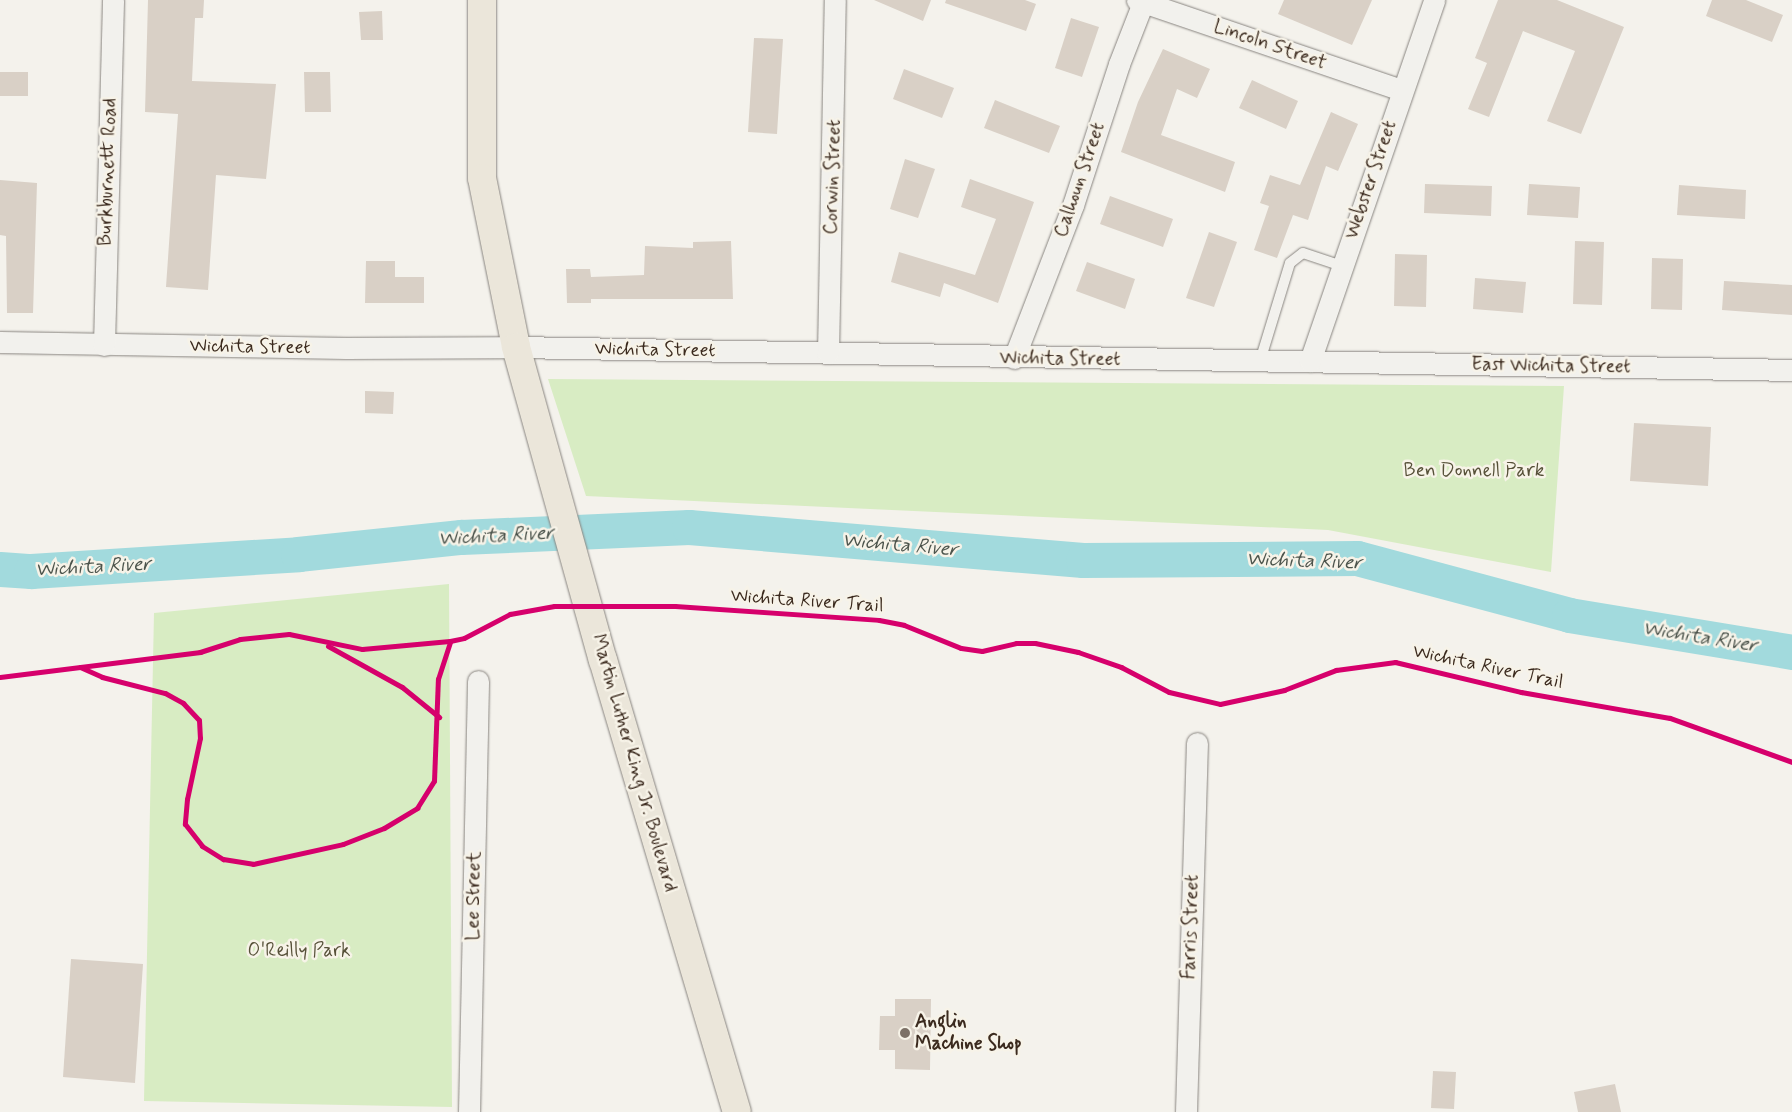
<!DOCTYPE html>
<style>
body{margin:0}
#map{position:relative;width:1792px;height:1112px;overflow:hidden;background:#f4f2ec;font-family:Mynerve,sans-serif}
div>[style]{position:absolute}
.green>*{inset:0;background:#d8ecc3}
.river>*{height:35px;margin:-17.5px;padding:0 17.5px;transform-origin:17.5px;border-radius:17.5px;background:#a2dadd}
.building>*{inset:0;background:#d9d0c6}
.roads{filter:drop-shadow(0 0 1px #898580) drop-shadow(0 0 1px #898580)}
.lane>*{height:10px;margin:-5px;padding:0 5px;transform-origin:5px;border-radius:5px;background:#f2f1ed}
.street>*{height:21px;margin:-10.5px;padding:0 10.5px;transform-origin:10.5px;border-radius:10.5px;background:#f2f1ed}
.primary>*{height:28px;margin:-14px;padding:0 14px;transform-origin:14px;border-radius:14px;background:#ebe6da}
.cycleway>*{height:5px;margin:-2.5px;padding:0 2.5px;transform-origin:2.5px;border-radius:2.5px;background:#d6006c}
.dots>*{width:14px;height:14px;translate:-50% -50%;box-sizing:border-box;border:2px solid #f7f3e8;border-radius:50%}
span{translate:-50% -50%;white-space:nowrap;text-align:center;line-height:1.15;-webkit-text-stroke:5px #f7f3e8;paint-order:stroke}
.street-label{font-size:19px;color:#3b2a1e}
.park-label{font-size:19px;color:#565038}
.poi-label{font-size:19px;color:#3b2a1e;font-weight:700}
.left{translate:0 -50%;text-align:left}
.water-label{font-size:20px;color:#4c544c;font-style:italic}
</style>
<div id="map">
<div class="green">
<div style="clip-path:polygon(548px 379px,1564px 386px,1551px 572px,1328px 530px,586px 496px)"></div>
<div style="clip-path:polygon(449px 584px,452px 1107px,144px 1101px,154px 613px)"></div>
</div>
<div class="river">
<div style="left:0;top:569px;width:31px;rotate:4deg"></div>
<div style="left:31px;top:571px;width:268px;rotate:-3.6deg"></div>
<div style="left:298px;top:554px;width:164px;rotate:-6deg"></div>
<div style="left:461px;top:537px;width:228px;rotate:-2.5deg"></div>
<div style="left:689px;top:527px;width:395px;rotate:4.8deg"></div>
<div style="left:1083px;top:560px;width:274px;rotate:-0.4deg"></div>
<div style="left:1357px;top:558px;width:220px;rotate:15deg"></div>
<div style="left:1569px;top:615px;width:226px;rotate:9.4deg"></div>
</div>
<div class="building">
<div style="clip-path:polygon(148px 0,204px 0,203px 18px,195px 18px,192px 81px,276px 84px,266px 179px,216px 175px,208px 290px,166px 287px,178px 114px,145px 112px)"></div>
<div style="clip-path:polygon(874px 0,931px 0,923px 21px)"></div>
<div style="clip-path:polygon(946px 0,1025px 0,1036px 4px,1026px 31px,945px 3px)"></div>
<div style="clip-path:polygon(1284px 0,1372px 0,1352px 45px,1278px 14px)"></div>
<div style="clip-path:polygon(1498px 0,1557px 0,1624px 27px,1581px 134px,1547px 121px,1575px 51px,1523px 31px,1489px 117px,1468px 109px,1487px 63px,1475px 58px)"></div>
<div style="clip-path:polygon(1712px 0,1746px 0,1783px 15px,1772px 42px,1706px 16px)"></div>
<div style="clip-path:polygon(382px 11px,383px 40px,361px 40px,359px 12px)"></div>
<div style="clip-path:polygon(1071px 18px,1099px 27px,1082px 77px,1055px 68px)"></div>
<div style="clip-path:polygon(754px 38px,783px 39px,777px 134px,748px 132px)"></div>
<div style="clip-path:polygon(1163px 49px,1210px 69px,1197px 98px,1177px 89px,1161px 135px,1235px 162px,1225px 192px,1121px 152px,1138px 102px)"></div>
<div style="clip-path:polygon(904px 69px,954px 88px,942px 118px,893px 99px)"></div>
<div style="clip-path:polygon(0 72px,28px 72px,28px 96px,0 96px)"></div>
<div style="clip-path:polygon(304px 72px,330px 72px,331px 112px,305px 112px)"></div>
<div style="clip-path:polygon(1252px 80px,1298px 101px,1286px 129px,1239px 108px)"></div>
<div style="clip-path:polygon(995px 100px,1060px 126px,1049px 153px,984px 128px)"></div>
<div style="clip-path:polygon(1331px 112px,1358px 124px,1338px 171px,1326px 166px,1308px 220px,1293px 215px,1277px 258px,1254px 250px,1269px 206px,1260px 203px,1270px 175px,1300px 185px)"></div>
<div style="clip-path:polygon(905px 159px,935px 169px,918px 218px,890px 209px)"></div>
<div style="clip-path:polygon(970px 179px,1034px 202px,998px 303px,944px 283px,940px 297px,891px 282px,899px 252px,975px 275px,996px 219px,961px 207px)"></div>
<div style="clip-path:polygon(0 180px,37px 183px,33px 313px,7px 313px,6px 236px,0 235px)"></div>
<div style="clip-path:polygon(1425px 184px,1492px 186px,1491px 216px,1424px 213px)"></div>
<div style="clip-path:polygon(1529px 184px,1580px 187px,1578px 218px,1527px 215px)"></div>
<div style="clip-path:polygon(1679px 185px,1746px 190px,1745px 219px,1677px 215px)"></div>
<div style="clip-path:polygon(1110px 196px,1173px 219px,1163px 247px,1100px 224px)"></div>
<div style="clip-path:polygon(1209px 232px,1237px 242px,1214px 307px,1186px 298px)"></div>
<div style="clip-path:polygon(731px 241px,733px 299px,591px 299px,591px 303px,567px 303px,566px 269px,590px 269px,591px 277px,644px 275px,645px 246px,693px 248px,693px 242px)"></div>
<div style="clip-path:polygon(1575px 241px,1604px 242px,1602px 305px,1573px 304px)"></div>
<div style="clip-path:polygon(1395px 254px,1427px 255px,1426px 307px,1394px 306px)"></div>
<div style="clip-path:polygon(1652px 258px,1683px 259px,1682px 310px,1651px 309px)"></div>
<div style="clip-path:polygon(366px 261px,395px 261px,395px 277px,424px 277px,424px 303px,365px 303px)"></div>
<div style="clip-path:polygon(1087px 262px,1135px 279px,1125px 309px,1076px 291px)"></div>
<div style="clip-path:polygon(1475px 278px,1526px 282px,1523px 313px,1473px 309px)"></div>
<div style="clip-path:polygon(1724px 281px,1792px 285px,1792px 315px,1722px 310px)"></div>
<div style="clip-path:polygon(365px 391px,394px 392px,393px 414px,365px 413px)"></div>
<div style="clip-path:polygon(1634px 423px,1711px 427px,1708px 486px,1630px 481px)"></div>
<div style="clip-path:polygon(71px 959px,143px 964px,135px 1083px,63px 1077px)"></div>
<div style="clip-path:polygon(895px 999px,931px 999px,930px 1070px,895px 1069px,895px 1050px,879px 1050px,880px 1016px,895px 1016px)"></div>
<div style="clip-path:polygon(1433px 1071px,1456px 1072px,1454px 1109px,1431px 1108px)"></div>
<div style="clip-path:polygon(1615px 1084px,1621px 1112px,1578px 1112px,1574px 1092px)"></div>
</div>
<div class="roads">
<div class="lane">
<div style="left:1260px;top:361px;width:102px;rotate:-73deg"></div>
<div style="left:1290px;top:263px;width:16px;rotate:-38deg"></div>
<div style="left:1303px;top:253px;width:41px;rotate:18.4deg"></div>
</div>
<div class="street">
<div style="left:1137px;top:0;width:280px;rotate:18.8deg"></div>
<div style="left:0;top:342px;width:346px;rotate:1deg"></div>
<div style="left:346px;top:348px;width:170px;rotate:-0.3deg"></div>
<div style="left:516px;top:347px;width:1276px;rotate:1.03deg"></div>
<div style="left:104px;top:345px;width:345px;rotate:-88.5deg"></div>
<div style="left:828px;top:353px;width:353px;rotate:-88.9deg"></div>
<div style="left:1014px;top:358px;width:164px;rotate:-68.9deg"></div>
<div style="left:1073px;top:205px;width:148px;rotate:-71.9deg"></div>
<div style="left:1119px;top:64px;width:69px;rotate:-68.7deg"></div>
<div style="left:1310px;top:361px;width:382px;rotate:-71deg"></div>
<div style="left:469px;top:1112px;width:431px;rotate:-88.8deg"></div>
<div style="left:1186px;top:1112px;width:369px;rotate:-88.3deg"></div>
</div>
<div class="primary">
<div style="left:482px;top:0;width:178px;rotate:90deg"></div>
<div style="left:482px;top:178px;width:172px;rotate:78.6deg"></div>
<div style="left:516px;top:347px;width:325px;rotate:74.5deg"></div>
<div style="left:603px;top:660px;width:471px;rotate:73.5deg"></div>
</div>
</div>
<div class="cycleway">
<div style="left:328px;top:646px;width:85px;rotate:29deg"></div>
<div style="left:402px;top:687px;width:48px;rotate:39deg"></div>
<div style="left:80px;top:667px;width:24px;rotate:24deg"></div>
<div style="left:102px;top:677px;width:65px;rotate:14.3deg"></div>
<div style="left:165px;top:693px;width:21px;rotate:29deg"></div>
<div style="left:183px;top:703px;width:23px;rotate:47deg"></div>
<div style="left:199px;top:720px;width:18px;rotate:87deg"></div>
<div style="left:200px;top:738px;width:62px;rotate:102deg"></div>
<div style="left:187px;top:799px;width:25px;rotate:95deg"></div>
<div style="left:185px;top:824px;width:28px;rotate:52deg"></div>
<div style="left:202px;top:846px;width:25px;rotate:32deg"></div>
<div style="left:223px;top:859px;width:30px;rotate:9deg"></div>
<div style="left:253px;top:864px;width:92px;rotate:-12.5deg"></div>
<div style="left:343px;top:844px;width:44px;rotate:-21.3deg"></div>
<div style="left:384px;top:828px;width:39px;rotate:-31deg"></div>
<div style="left:417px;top:808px;width:32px;rotate:-58deg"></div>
<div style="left:434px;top:781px;width:102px;rotate:-87.8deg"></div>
<div style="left:438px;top:679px;width:40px;rotate:-72deg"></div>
<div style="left:0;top:677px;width:202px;rotate:-7.1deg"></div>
<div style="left:200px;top:652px;width:42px;rotate:-18deg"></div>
<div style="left:240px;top:639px;width:49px;rotate:-5.8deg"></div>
<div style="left:289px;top:634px;width:75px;rotate:11.6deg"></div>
<div style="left:362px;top:649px;width:88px;rotate:-5.2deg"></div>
<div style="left:450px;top:641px;width:14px;rotate:-12deg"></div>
<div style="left:464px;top:638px;width:52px;rotate:-27.6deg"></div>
<div style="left:510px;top:614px;width:45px;rotate:-10.3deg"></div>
<div style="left:554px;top:606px;width:121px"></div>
<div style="left:675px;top:606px;width:204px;rotate:3.9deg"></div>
<div style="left:879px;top:620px;width:25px;rotate:11deg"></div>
<div style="left:904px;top:625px;width:61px;rotate:22deg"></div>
<div style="left:961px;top:648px;width:21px;rotate:8deg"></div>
<div style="left:982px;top:651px;width:35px;rotate:-13deg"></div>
<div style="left:1016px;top:643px;width:19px"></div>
<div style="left:1035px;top:643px;width:44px;rotate:11.8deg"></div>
<div style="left:1078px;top:652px;width:46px;rotate:19.2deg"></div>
<div style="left:1121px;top:667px;width:54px;rotate:27.5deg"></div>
<div style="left:1169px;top:692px;width:52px;rotate:13.2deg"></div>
<div style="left:1220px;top:704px;width:66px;rotate:-12.3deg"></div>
<div style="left:1284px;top:690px;width:56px;rotate:-21deg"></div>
<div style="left:1336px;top:670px;width:60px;rotate:-7.7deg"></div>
<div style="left:1395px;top:662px;width:130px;rotate:13.4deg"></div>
<div style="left:1521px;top:692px;width:151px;rotate:9.9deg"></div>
<div style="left:1670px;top:718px;width:130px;rotate:19.8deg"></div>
</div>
<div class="dots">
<div style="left:905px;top:1033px;background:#7c7066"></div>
</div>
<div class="street-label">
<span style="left:1270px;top:45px;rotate:19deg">Lincoln Street</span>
<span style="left:108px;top:172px;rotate:-88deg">Burkburnett Road</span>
<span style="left:833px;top:177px;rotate:-88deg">Corwin Street</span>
<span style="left:1080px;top:180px;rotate:-71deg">Calhoun Street</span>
<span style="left:1371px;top:180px;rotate:-71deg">Webster Street</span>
<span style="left:250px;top:347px;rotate:1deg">Wichita Street</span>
<span style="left:655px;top:350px;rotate:1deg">Wichita Street</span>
<span style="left:1060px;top:359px;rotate:1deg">Wichita Street</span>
<span style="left:1551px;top:366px;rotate:1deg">East Wichita Street</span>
<span style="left:807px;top:601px;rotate:4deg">Wichita River Trail</span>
<span style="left:1488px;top:667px;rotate:12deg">Wichita River Trail</span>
<span style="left:634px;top:763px;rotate:74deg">Martin Luther King Jr. Boulevard</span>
<span style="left:474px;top:896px;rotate:-89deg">Lee Street</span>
<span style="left:1191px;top:927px;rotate:-88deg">Farris Street</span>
</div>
<div class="park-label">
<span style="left:1474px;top:471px">Ben Donnell Park</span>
<span style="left:299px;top:951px">O'Reilly Park</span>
</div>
<div class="poi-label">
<span class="left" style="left:915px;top:1033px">Anglin<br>Machine Shop</span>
</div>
<div class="water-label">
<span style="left:496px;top:536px;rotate:-3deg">Wichita River</span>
<span style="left:900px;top:545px;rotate:5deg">Wichita River</span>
<span style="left:1304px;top:561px;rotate:2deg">Wichita River</span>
<span style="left:93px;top:567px;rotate:-3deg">Wichita River</span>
<span style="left:1700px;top:637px;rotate:9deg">Wichita River</span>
</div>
</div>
